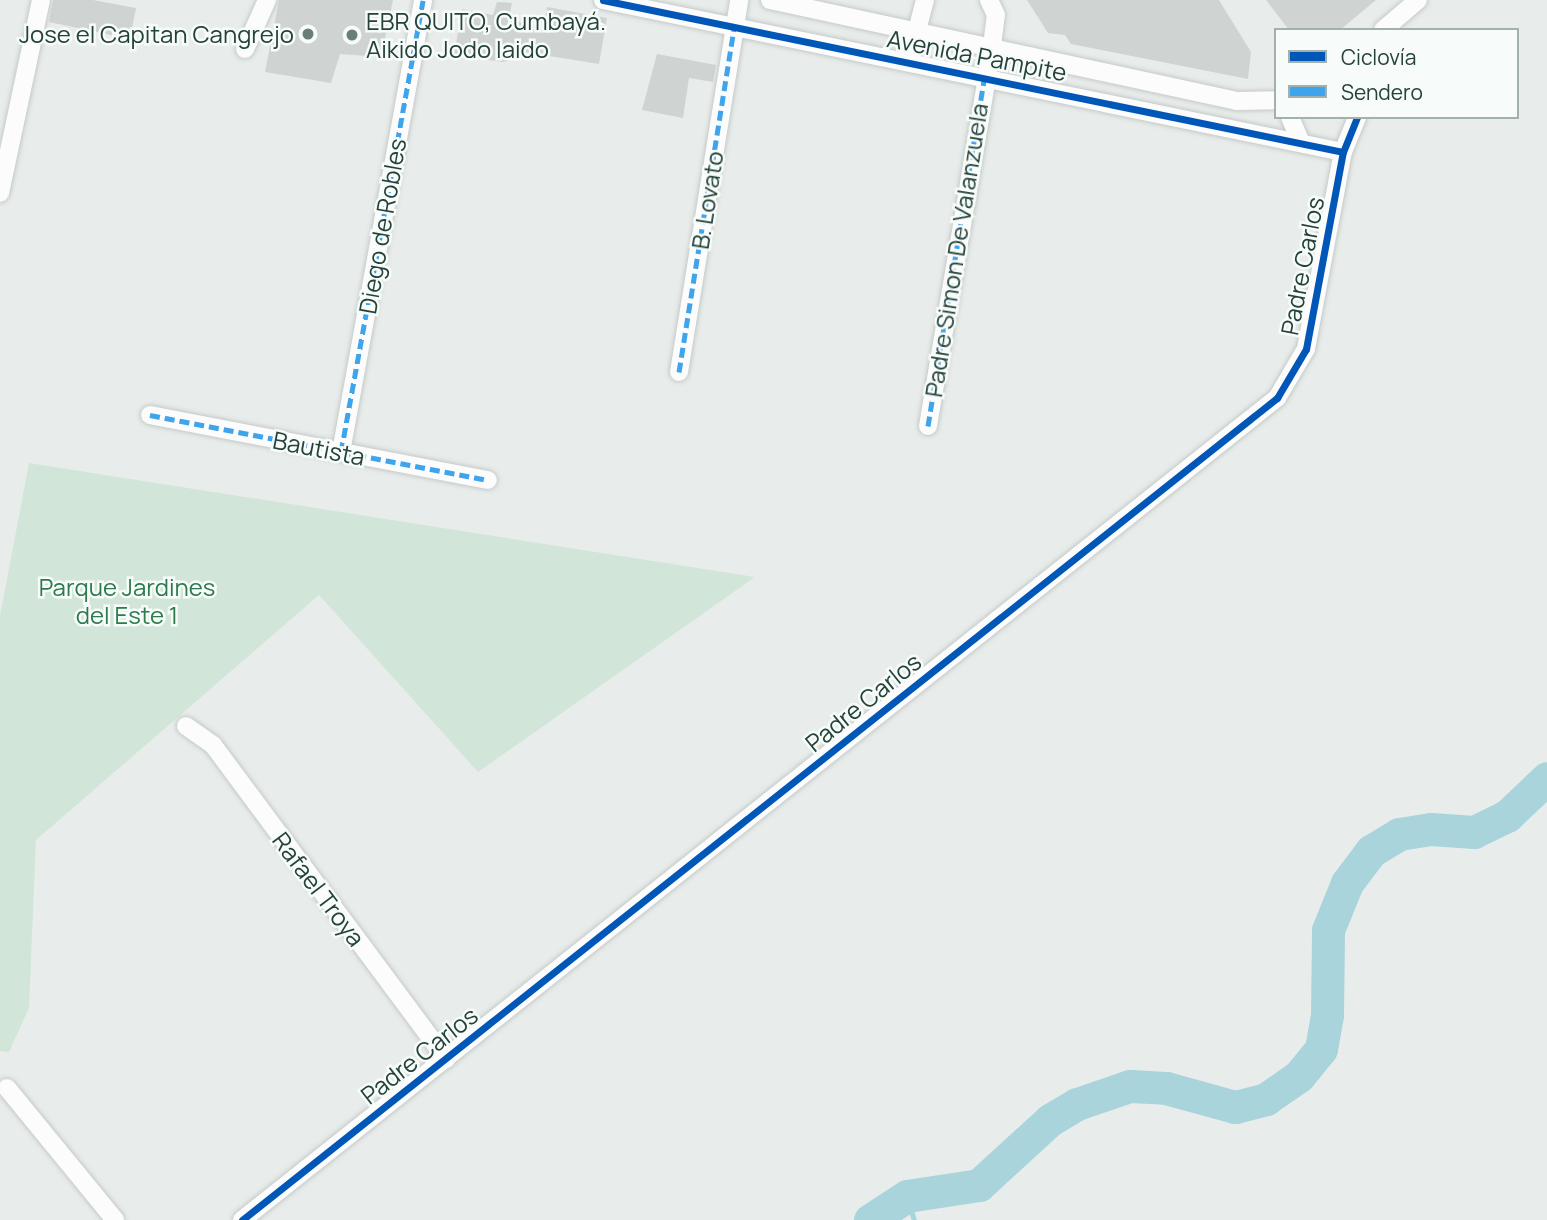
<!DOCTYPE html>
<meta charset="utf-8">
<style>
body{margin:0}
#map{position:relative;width:1547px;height:1220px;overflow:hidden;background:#e8edeb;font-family:Manrope,sans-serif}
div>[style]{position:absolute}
.green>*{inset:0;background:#d1e6d8}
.stream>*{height:5px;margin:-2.5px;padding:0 2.5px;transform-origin:2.5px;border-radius:2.5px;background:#a9d4db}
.river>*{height:33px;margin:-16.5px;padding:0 16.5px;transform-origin:16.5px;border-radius:16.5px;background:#a9d4db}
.building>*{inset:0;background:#cfd4d2}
.roads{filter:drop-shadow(0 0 2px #c5cac8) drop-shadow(0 0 2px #c5cac8)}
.minor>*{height:18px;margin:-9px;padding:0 9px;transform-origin:9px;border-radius:9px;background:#fcfcfc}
.quiet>*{height:5px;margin-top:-2.5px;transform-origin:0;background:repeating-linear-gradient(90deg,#3ea4ec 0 10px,transparent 0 15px)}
.cycleway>*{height:7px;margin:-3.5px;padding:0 3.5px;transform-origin:3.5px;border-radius:3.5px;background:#0057b8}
.dots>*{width:19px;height:19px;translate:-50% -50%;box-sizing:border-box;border:4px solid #f7fbf9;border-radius:50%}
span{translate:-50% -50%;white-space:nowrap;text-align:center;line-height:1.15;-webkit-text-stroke:5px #f7fbf9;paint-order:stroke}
.poi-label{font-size:24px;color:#24423a}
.left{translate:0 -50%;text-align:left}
.right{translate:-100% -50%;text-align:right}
.street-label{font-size:24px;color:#24423a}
.park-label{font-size:24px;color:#2d7a4b}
.legend{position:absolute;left:1274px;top:28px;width:245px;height:91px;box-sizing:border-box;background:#f7fbf9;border:2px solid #a3b1ad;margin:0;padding:9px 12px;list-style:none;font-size:21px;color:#24423a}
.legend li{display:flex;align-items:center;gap:14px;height:35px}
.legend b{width:35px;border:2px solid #a3b1ad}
</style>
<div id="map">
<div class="green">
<div style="clip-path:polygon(29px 463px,755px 577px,478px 772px,319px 595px,36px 840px,29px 1008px,9px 1052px,0 1051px,0 616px)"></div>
</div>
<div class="stream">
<div style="left:907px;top:1196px;width:25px;rotate:74deg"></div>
</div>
<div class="river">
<div style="left:870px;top:1220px;width:44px;rotate:-33deg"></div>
<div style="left:907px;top:1196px;width:73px;rotate:-8.7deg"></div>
<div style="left:979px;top:1185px;width:96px;rotate:-42.5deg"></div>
<div style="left:1050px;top:1120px;width:31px;rotate:-31deg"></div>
<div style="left:1077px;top:1104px;width:56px;rotate:-18.8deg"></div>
<div style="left:1130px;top:1086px;width:36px;rotate:3deg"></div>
<div style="left:1166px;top:1088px;width:72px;rotate:15.4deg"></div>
<div style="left:1235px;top:1107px;width:32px;rotate:-14deg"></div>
<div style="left:1266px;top:1099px;width:40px;rotate:-34.9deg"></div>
<div style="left:1299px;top:1076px;width:35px;rotate:-51deg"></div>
<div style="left:1321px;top:1049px;width:35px;rotate:-80deg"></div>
<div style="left:1327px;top:1015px;width:85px;rotate:-89.3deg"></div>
<div style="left:1328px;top:930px;width:51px;rotate:-68deg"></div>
<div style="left:1347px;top:883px;width:40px;rotate:-53deg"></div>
<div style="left:1371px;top:851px;width:33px;rotate:-31deg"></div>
<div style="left:1399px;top:834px;width:32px;rotate:-9deg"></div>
<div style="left:1431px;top:829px;width:43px;rotate:4deg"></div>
<div style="left:1474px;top:832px;width:37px;rotate:-26deg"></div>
<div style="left:1507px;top:816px;width:55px;rotate:-43.5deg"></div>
</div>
<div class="building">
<div style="clip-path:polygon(53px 0,93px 0,136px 8px,130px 39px,49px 22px)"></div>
<div style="clip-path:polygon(279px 0,393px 0,381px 57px,340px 54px,331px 83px,265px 72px)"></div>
<div style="clip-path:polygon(1027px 0,1219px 0,1251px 52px,1248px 79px,1071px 44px,1065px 35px,1048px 33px)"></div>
<div style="clip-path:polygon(1266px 0,1376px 0,1340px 30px,1289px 30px)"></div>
<div style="clip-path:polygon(497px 2px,512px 3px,509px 17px,542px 33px,547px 7px,607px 18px,599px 64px,518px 51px,517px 59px,503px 62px,454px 55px,462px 9px,493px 15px)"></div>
<div style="clip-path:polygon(657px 54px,716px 65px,713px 82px,689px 78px,683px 118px,642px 110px)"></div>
</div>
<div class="roads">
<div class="minor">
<div style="left:603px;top:0;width:755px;rotate:11.61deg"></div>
<div style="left:770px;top:0;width:478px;rotate:12.2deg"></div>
<div style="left:1237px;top:101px;width:39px;rotate:-1deg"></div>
<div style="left:1383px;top:30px;width:46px;rotate:-40.6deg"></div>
<div style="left:245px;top:49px;width:54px;rotate:-65.8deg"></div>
<div style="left:909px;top:61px;width:63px;rotate:-75.3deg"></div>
<div style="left:1290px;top:117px;width:28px;rotate:67deg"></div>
<div style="left:0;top:193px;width:197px;rotate:-78deg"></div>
<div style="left:679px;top:372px;width:377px;rotate:-80.8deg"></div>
<div style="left:150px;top:415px;width:344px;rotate:10.9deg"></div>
<div style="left:928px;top:426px;width:385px;rotate:-80.4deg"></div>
<div style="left:992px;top:46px;width:31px;rotate:-83deg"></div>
<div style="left:996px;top:15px;width:17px;rotate:-115deg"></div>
<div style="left:341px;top:452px;width:459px;rotate:-79.7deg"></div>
<div style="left:186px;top:726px;width:33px;rotate:35deg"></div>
<div style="left:213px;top:745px;width:391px;rotate:53.4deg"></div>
<div style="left:7px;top:1088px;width:171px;rotate:50.7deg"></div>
<div style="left:242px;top:1220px;width:1322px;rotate:-38.46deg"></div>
<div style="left:1277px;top:398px;width:57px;rotate:-59.4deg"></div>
<div style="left:1306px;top:349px;width:200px;rotate:-79.4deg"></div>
<div style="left:1343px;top:152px;width:38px;rotate:-68deg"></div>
</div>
</div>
<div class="quiet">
<div style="left:679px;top:372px;width:348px;rotate:-80.9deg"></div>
<div style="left:150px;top:415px;width:344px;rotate:10.9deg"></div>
<div style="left:928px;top:426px;width:356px;rotate:-80.8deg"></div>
<div style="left:341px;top:452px;width:459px;rotate:-79.7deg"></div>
</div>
<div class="cycleway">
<div style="left:603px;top:0;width:755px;rotate:11.61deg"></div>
<div style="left:242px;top:1220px;width:1322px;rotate:-38.46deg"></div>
<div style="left:1277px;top:398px;width:57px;rotate:-59.4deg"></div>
<div style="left:1306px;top:349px;width:200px;rotate:-79.4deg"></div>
<div style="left:1343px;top:152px;width:38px;rotate:-68deg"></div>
</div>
<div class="dots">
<div style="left:308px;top:34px;background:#697e78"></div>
<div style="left:352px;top:35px;background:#697e78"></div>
</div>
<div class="poi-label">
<span class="left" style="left:366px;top:35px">EBR QUITO, Cumbayá.<br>Aikido Jodo laido</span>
<span class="right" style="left:294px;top:34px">Jose el Capitan Cangrejo</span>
</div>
<div class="street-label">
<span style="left:977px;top:55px;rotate:11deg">Avenida Pampite</span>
<span style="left:707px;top:200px;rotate:-81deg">B. Lovato</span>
<span style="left:382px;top:226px;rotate:-80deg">Diego de Robles</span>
<span style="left:956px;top:250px;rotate:-81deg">Padre Simon De Valanzuela</span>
<span style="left:1302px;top:266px;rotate:-79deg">Padre Carlos</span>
<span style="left:319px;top:448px;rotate:11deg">Bautista</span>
<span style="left:863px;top:702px;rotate:-39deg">Padre Carlos</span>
<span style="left:319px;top:889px;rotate:53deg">Rafael Troya</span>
<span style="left:419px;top:1055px;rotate:-38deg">Padre Carlos</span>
</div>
<div class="park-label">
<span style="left:127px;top:601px">Parque Jardines<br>del Este 1</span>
</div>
<ul class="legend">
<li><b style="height:9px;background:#0057b8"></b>Ciclovía</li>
<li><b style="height:9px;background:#3ea4ec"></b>Sendero</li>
</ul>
</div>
